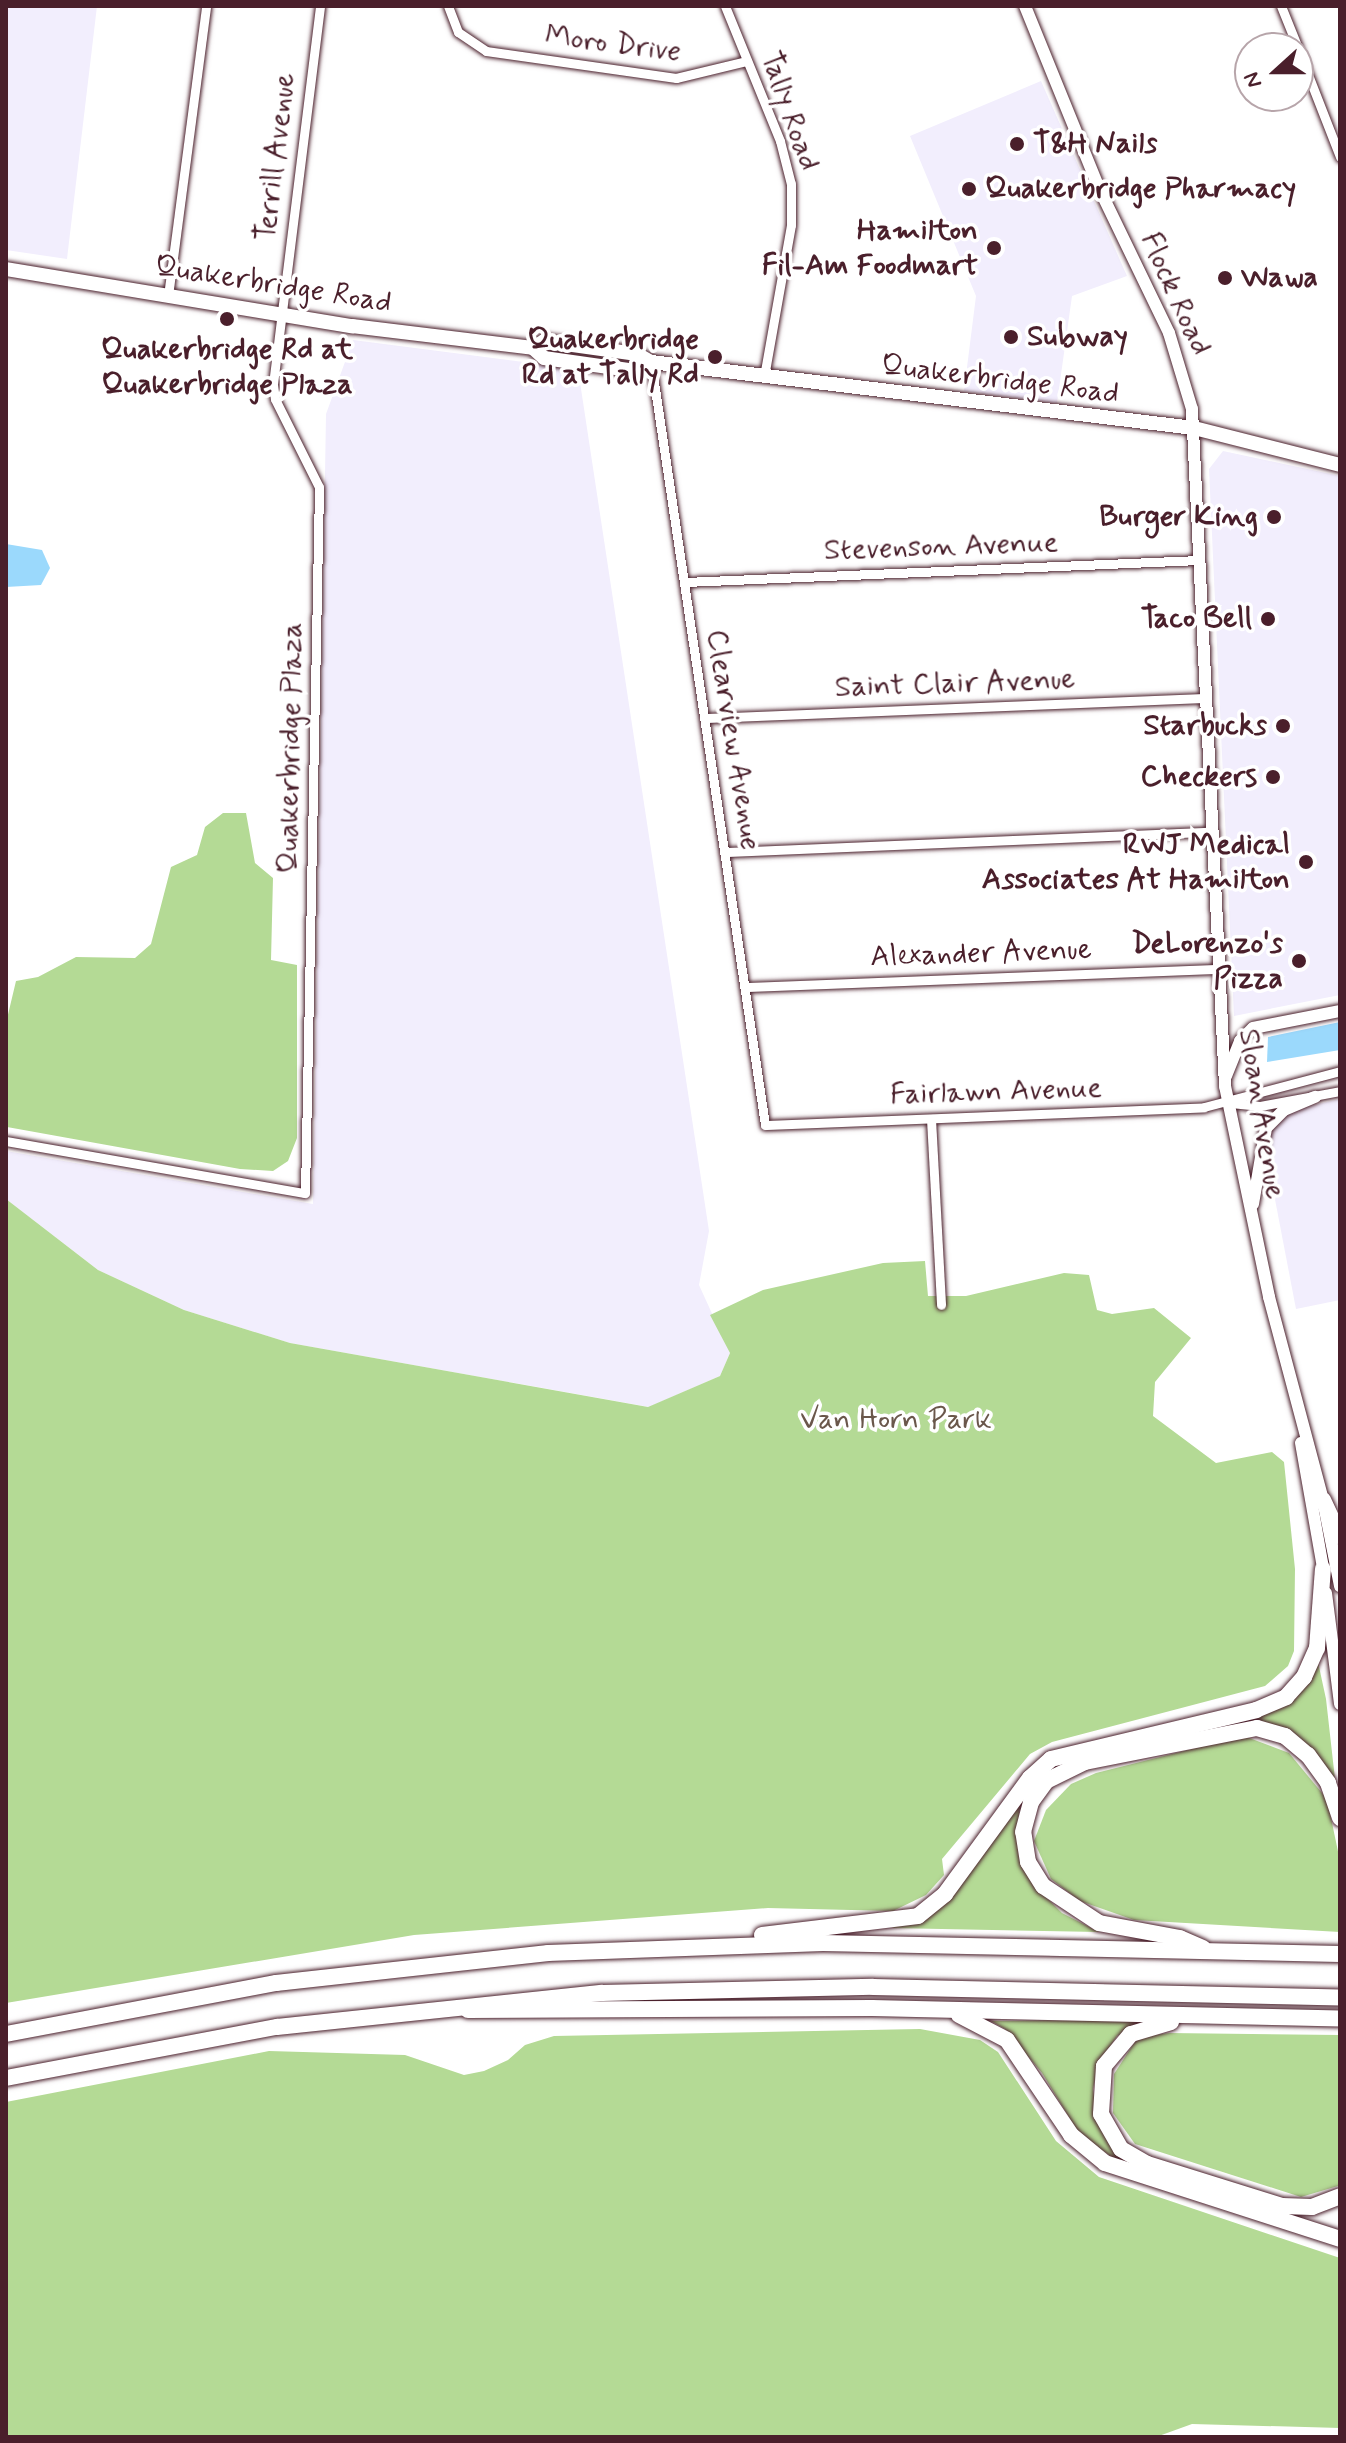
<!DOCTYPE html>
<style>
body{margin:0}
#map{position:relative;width:1346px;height:2443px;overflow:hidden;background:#fff;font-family:Mynerve,sans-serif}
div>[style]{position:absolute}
.built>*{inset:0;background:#f2eefd}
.green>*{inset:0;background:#b4da95}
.water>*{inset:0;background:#9bd9fc}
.roads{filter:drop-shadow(0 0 2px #4a1f2b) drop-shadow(0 0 2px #4a1f2b)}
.street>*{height:9px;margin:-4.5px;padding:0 4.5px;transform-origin:4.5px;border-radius:4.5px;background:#fff}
.secondary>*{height:12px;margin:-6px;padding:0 6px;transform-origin:6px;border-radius:6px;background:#fff}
.primary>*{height:14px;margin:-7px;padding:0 7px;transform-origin:7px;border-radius:7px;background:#fff}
.highway>*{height:16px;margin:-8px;padding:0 8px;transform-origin:8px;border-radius:8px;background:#fff}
.dots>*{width:22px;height:22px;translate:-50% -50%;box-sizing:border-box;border:4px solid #fff;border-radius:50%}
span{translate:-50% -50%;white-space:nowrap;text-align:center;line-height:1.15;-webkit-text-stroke:7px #fff;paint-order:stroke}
.street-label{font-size:30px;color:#4a1f2b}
.poi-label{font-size:30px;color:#4a1f2b;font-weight:700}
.left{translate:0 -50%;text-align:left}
.right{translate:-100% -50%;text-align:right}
.park-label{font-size:30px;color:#6a574b}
.frame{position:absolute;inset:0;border:8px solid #4a1f2b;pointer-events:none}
.north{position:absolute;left:1234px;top:32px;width:80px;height:80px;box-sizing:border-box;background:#fff;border:2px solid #b7a5aa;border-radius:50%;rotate:249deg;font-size:22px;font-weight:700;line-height:32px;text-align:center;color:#4a1f2b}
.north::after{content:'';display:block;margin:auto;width:28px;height:36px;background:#4a1f2b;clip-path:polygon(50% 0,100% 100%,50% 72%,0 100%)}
</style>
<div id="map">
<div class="built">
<div style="clip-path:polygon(6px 6px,97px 6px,67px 259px,6px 250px)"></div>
<div style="clip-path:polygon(1041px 81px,1127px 276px,1072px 296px,1057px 403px,964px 391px,976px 296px,910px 136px)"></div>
<div style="clip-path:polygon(353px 340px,578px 369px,709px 1231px,699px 1285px,730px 1353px,720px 1376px,649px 1407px,290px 1343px,184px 1310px,98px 1270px,6px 1199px,6px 1151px,313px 1204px,326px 414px)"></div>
<div style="clip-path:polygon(1223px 451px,1340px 476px,1340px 995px,1234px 1016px,1209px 469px)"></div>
<div style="clip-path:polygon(1340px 1099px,1340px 1300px,1296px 1309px,1265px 1147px,1274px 1123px,1300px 1108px)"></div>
</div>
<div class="green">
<div style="clip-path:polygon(223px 813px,246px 813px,255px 863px,273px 878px,271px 960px,297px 965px,297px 1138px,288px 1161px,273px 1171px,240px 1169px,7px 1127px,6px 1023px,16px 981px,38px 977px,76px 957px,135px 958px,151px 944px,171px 867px,197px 855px,205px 827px)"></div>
<div style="clip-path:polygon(6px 1199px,98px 1270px,184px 1310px,290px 1343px,648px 1407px,720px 1376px,730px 1353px,710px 1315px,763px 1290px,883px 1263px,925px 1261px,928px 1296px,966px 1296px,1064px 1273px,1089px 1275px,1097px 1310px,1112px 1314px,1154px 1308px,1191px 1338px,1155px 1382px,1153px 1416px,1216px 1463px,1272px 1452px,1284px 1462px,1295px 1569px,1294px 1651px,1288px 1666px,1265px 1686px,1052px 1742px,1030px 1754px,942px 1859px,944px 1875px,926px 1895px,893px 1911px,768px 1908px,414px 1935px,6px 2003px)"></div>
<div style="clip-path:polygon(1318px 1662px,1326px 1699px,1335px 1779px,1273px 1726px,1253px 1717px,1294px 1700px)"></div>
<div style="clip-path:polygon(1244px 1736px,1289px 1753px,1327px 1799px,1340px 1861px,1340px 1932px,1134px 1920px,1080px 1901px,1051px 1879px,1034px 1841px,1046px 1810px,1071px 1784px,1096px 1773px)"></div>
<div style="clip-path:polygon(1020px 1805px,1018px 1826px,1034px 1885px,1062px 1913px,1099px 1932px,891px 1928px,930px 1915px)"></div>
<div style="clip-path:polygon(1149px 2019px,1117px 2036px,1098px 2065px,1093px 2089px,1096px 2113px,1124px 2160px,1121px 2163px,1080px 2135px,1042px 2073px,1005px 2029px,991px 2021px)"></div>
<div style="clip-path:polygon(920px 2029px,980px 2040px,998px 2052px,1056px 2141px,1099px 2177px,1340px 2258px,1340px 2428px,1192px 2424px,1156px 2437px,6px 2437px,6px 2102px,269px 2051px,405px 2055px,464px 2075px,484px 2071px,508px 2060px,525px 2045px,554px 2036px)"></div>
<div style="clip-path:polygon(1169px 2033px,1340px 2035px,1338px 2186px,1301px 2197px,1135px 2144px,1113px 2113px,1114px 2074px,1138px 2037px)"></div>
</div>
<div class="water">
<div style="clip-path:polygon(6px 544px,42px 550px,50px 568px,41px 585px,6px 587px)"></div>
<div style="clip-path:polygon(1340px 1022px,1340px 1050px,1267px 1062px,1268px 1037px)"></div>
</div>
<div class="roads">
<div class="street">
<div style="left:448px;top:6px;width:28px;rotate:69deg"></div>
<div style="left:458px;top:32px;width:34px;rotate:34deg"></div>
<div style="left:486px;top:51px;width:192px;rotate:8.1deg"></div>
<div style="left:676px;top:78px;width:73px;rotate:-13.5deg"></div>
<div style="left:725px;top:6px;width:146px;rotate:67.8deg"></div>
<div style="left:780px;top:141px;width:44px;rotate:75.7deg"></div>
<div style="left:791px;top:184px;width:41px;rotate:90deg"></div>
<div style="left:791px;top:225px;width:154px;rotate:100.1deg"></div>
<div style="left:1281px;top:6px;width:45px;rotate:68deg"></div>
<div style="left:1298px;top:49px;width:116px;rotate:68.7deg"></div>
<div style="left:168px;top:296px;width:292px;rotate:-82.5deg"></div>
<div style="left:651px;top:362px;width:771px;rotate:81.5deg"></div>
<div style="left:765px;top:1125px;width:439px;rotate:-2.3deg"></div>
<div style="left:1204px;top:1107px;width:141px;rotate:-14.8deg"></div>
<div style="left:685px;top:582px;width:514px;rotate:-2.45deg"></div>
<div style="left:705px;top:718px;width:501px;rotate:-2.29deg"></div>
<div style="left:726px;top:852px;width:485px;rotate:-2.4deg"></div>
<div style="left:746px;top:987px;width:471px;rotate:-2.2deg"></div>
<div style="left:1231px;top:1103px;width:29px;rotate:6deg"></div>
<div style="left:1260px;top:1106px;width:81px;rotate:-10.6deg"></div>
<div style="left:931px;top:1119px;width:186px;rotate:86.9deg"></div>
<div style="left:6px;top:1141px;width:303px;rotate:9.9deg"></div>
<div style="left:305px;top:1193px;width:706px;rotate:-88.86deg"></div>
<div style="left:319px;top:487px;width:98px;rotate:-116.6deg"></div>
<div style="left:275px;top:399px;width:15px;rotate:-98deg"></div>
<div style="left:273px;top:384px;width:381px;rotate:-82.9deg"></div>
</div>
<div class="secondary">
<div style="left:1025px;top:6px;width:194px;rotate:67.9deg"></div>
<div style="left:1098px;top:186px;width:163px;rotate:64.2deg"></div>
<div style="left:1169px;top:333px;width:79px;rotate:73.2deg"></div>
<div style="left:1192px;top:409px;width:678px;rotate:87.21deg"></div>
<div style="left:1225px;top:1086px;width:216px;rotate:78.2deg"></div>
<div style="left:1269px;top:1297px;width:210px;rotate:75.1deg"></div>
<div style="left:1323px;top:1500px;width:88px;rotate:78.8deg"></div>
<div style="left:1226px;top:1076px;width:38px;rotate:-68deg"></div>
<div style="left:1240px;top:1041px;width:18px;rotate:-45deg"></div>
<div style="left:1253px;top:1028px;width:89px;rotate:-11.1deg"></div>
<div style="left:1253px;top:1204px;width:77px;rotate:-80.3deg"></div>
<div style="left:1266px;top:1128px;width:25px;rotate:-45deg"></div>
<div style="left:1284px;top:1110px;width:34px;rotate:-23deg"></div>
<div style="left:1301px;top:1443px;width:133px;rotate:80deg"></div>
<div style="left:1326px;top:1593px;width:112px;rotate:82.8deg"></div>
</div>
<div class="primary">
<div style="left:6px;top:269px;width:351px;rotate:9.4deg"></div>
<div style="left:352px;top:326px;width:182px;rotate:6.9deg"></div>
<div style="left:533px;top:348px;width:15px;rotate:42deg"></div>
<div style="left:544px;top:358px;width:94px;rotate:8deg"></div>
<div style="left:637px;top:371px;width:17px;rotate:-33deg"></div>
<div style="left:533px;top:348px;width:13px;rotate:-32deg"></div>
<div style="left:544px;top:341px;width:94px;rotate:8deg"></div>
<div style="left:637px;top:354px;width:16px;rotate:30deg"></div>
<div style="left:651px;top:362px;width:547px;rotate:6.93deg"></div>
<div style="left:1194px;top:428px;width:151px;rotate:14.2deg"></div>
</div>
<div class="highway">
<div style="left:1323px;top:1500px;width:40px;rotate:65deg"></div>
<div style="left:762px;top:1935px;width:157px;rotate:-6.9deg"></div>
<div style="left:918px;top:1916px;width:35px;rotate:-39deg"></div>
<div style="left:945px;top:1894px;width:144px;rotate:-53.8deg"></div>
<div style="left:1030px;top:1778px;width:28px;rotate:-42deg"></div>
<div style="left:1051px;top:1759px;width:211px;rotate:-13.4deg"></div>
<div style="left:1256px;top:1710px;width:33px;rotate:-23deg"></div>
<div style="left:1286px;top:1697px;width:27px;rotate:-48deg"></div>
<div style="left:1304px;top:1677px;width:32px;rotate:-66deg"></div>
<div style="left:1317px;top:1648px;width:79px;rotate:-85.7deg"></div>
<div style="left:1203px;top:1948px;width:25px;rotate:-157deg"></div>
<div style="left:1180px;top:1938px;width:82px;rotate:-169.5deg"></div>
<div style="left:1099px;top:1923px;width:67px;rotate:-146.5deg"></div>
<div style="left:1043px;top:1886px;width:28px;rotate:-122deg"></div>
<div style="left:1028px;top:1862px;width:30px;rotate:-99deg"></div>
<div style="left:1023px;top:1832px;width:31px;rotate:-75deg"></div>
<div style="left:1031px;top:1802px;width:26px;rotate:-54deg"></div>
<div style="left:1046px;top:1781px;width:43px;rotate:-26deg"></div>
<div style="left:1085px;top:1762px;width:175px;rotate:-11.2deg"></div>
<div style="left:1257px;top:1728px;width:29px;rotate:16deg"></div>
<div style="left:1285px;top:1736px;width:30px;rotate:40deg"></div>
<div style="left:1308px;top:1755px;width:34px;rotate:54deg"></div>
<div style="left:1328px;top:1783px;width:37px;rotate:71deg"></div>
<div style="left:468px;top:2010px;width:404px;rotate:-0.3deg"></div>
<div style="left:872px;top:2008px;width:468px;rotate:1.3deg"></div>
<div style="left:959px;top:2015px;width:54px;rotate:27.5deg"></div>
<div style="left:1007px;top:2040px;width:115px;rotate:56deg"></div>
<div style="left:1071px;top:2135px;width:44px;rotate:39.5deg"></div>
<div style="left:1105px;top:2163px;width:247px;rotate:17.9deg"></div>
<div style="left:1171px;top:2022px;width:42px;rotate:163.3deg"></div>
<div style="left:1131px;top:2034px;width:42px;rotate:130.2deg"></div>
<div style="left:1104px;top:2066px;width:48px;rotate:93.6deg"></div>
<div style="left:1101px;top:2114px;width:40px;rotate:60.3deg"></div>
<div style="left:1121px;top:2149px;width:30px;rotate:30deg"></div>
<div style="left:1147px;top:2164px;width:141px;rotate:17.3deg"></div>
<div style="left:1282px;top:2206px;width:30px;rotate:2deg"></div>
<div style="left:1312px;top:2207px;width:30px;rotate:-21deg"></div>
<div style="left:6px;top:2034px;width:275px;rotate:-10.7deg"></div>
<div style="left:276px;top:1983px;width:274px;rotate:-6.3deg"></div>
<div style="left:548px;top:1953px;width:275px;rotate:-2.1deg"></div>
<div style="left:823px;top:1943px;width:517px;rotate:1.22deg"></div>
<div style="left:6px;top:2078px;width:276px;rotate:-10.7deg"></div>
<div style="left:277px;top:2027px;width:327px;rotate:-6deg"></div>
<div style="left:602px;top:1993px;width:271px;rotate:-1.3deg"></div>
<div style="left:873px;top:1987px;width:467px;rotate:1.3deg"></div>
</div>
</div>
<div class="dots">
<div style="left:1017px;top:144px;background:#4a1f2b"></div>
<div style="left:969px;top:189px;background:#4a1f2b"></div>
<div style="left:994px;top:248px;background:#4a1f2b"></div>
<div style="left:1225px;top:278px;background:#4a1f2b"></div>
<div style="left:227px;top:319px;background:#4a1f2b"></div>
<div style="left:1011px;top:337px;background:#4a1f2b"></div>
<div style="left:715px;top:357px;background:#4a1f2b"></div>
<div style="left:1274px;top:517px;background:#4a1f2b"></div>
<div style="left:1268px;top:619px;background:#4a1f2b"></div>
<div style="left:1283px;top:726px;background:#4a1f2b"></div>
<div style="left:1273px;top:777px;background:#4a1f2b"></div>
<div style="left:1306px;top:862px;background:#4a1f2b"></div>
<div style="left:1299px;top:961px;background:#4a1f2b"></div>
</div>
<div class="street-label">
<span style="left:613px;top:44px;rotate:7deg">Moro Drive</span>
<span style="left:789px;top:111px;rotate:71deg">Tally Road</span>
<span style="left:276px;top:157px;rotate:-83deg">Terrill Avenue</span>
<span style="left:273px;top:285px;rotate:9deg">Quakerbridge Road</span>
<span style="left:1175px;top:294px;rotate:66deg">Flock Road</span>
<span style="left:1000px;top:380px;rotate:7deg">Quakerbridge Road</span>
<span style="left:941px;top:547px;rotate:-2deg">Stevenson Avenue</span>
<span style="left:955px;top:684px;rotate:-2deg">Saint Clair Avenue</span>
<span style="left:733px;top:740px;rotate:81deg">Clearview Avenue</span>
<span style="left:291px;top:748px;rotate:-89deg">Quakerbridge Plaza</span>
<span style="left:981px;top:954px;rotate:-2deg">Alexander Avenue</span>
<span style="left:996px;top:1092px;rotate:-2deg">Fairlawn Avenue</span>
<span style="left:1261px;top:1114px;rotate:81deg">Sloan Avenue</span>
</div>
<div class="poi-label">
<span class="left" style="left:1033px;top:144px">T&amp;H Nails</span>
<span class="left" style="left:985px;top:189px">Quakerbridge Pharmacy</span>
<span class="right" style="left:978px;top:248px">Hamilton<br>Fil-Am Foodmart</span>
<span class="left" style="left:1241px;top:278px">Wawa</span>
<span class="left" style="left:1027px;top:337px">Subway</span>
<span class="right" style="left:699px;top:357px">Quakerbridge<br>Rd at Tally Rd</span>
<span style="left:227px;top:367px">Quakerbridge Rd at<br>Quakerbridge Plaza</span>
<span class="right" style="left:1258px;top:517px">Burger King</span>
<span class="right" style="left:1252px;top:619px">Taco Bell</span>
<span class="right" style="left:1267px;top:726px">Starbucks</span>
<span class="right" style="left:1257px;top:777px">Checkers</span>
<span class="right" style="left:1290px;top:862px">RWJ Medical<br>Associates At Hamilton</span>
<span class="right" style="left:1283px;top:961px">DeLorenzo's<br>Pizza</span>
</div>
<div class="park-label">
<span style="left:896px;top:1420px">Van Horn Park</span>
</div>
<div class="frame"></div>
<div class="north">N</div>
</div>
